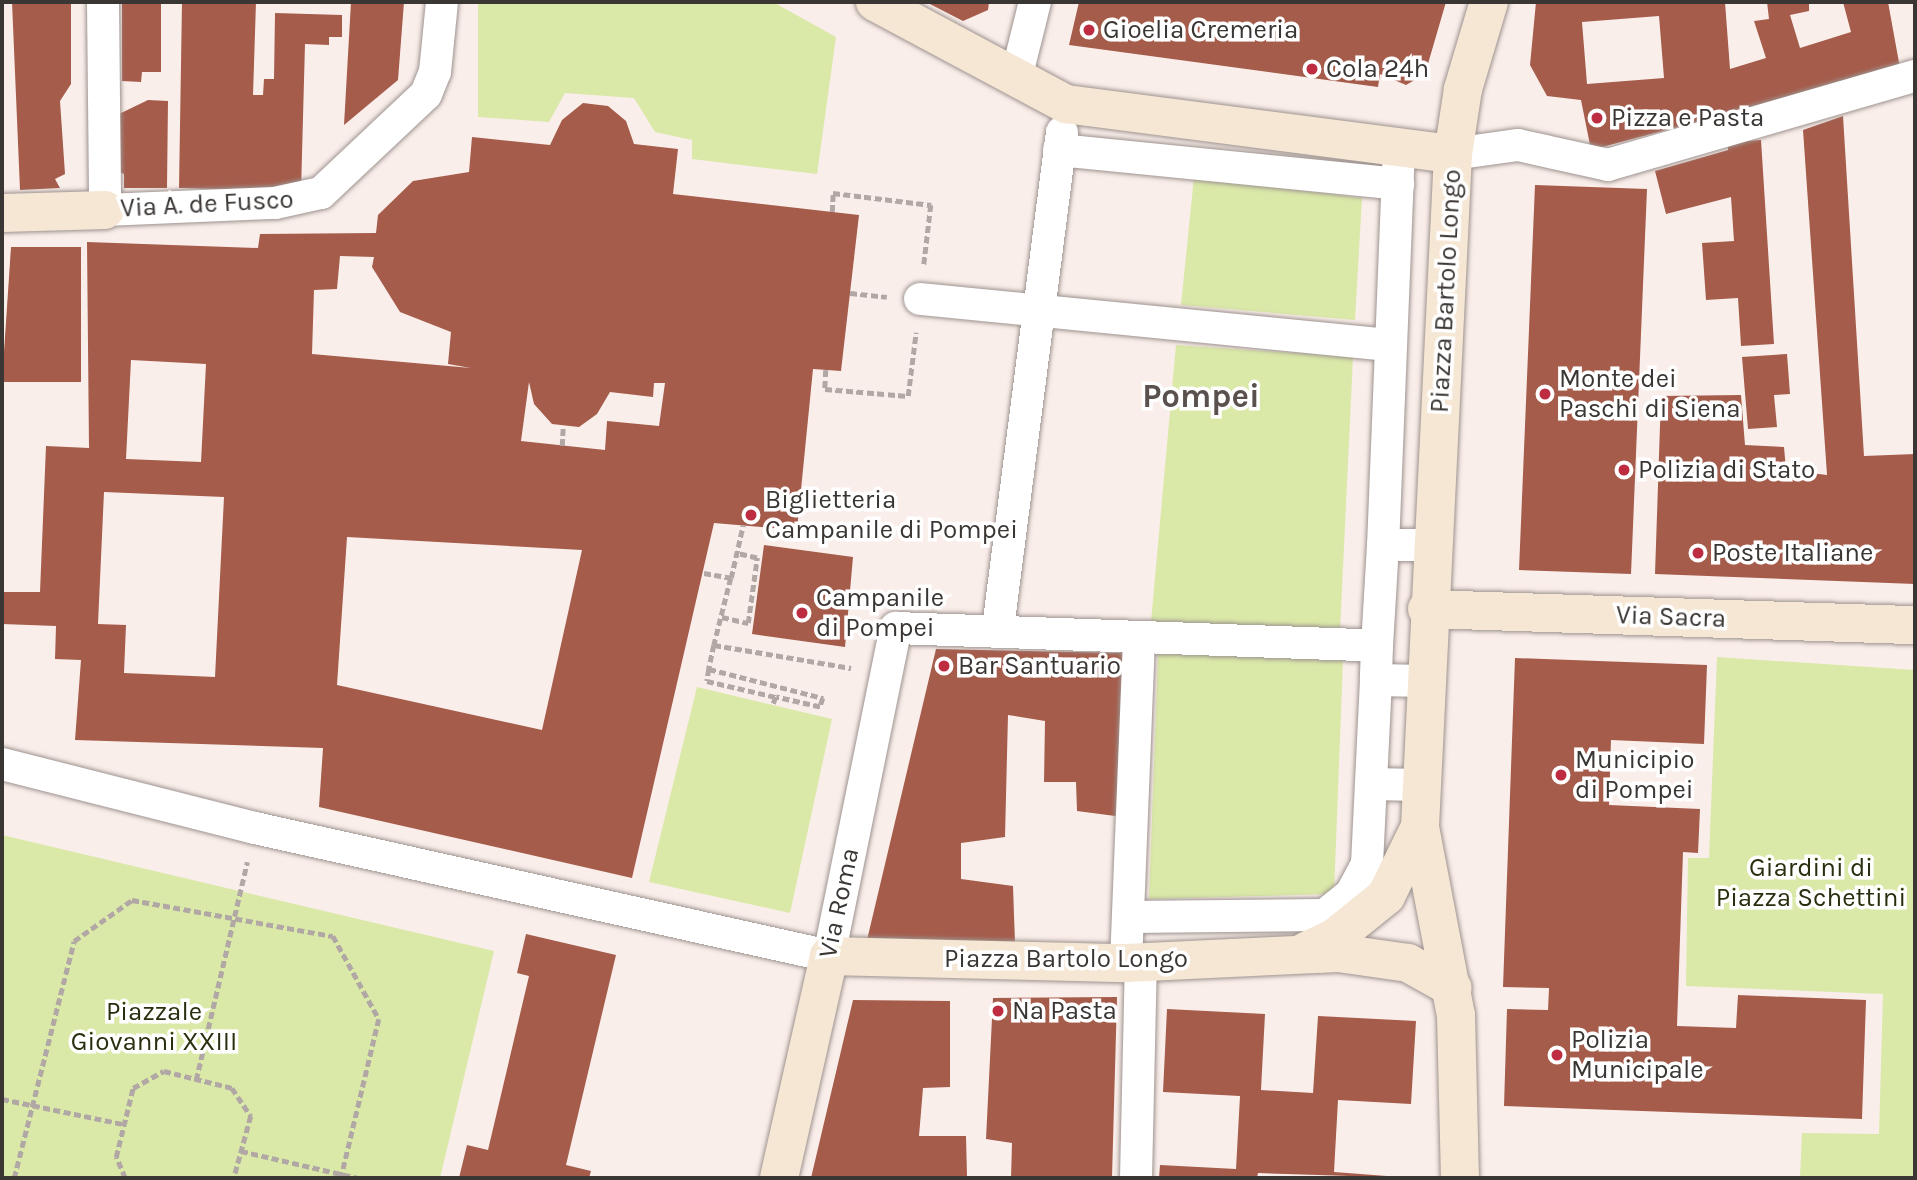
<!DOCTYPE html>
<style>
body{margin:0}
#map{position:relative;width:1917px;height:1180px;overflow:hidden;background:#faeeea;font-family:Karla,sans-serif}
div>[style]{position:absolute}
.green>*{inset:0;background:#dae8a8}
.building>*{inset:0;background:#a55c4b}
.path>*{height:4.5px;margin-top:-2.25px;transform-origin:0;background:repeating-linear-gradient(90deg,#b1a8a5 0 7px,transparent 0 10.5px)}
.roads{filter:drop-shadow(0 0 2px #9d938f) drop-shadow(0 0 2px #9d938f)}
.street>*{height:32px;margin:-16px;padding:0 16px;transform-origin:16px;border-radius:16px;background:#fff}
.secondary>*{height:38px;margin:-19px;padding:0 19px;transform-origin:19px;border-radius:19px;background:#f5e7d4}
.dots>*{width:19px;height:19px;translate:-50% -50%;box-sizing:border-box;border:4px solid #fff;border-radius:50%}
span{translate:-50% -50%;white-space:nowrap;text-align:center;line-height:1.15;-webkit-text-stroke:7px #fff;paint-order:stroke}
.poi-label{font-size:26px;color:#3a3634}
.left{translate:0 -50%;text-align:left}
.street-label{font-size:26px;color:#3a3634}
.park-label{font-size:26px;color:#292f0e}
.district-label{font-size:33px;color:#5a504d;font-weight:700}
.frame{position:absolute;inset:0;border:4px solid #3a3634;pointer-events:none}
</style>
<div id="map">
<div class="green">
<div style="clip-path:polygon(478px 2px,773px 2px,836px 37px,817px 174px,692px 159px,692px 140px,655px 132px,634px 98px,565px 93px,549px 122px,478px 117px)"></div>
<div style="clip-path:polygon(1194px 177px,1362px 198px,1355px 320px,1181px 305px)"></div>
<div style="clip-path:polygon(1176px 345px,1353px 357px,1340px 630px,1151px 622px)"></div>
<div style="clip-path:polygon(1158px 653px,1343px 660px,1334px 894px,1149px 899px)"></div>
<div style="clip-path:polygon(1717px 657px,1915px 670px,1915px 1178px,1800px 1178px,1802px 1133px,1879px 1134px,1883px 994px,1686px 986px,1688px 858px,1709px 858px)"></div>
<div style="clip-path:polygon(697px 687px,832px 719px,790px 913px,649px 882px)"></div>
<div style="clip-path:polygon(2px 835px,494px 951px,440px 1178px,2px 1178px)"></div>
</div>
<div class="building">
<div style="clip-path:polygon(12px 2px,71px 2px,71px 84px,60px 101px,65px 174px,55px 179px,60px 188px,20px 190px)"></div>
<div style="clip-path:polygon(122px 2px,161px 2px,161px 72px,142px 72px,141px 82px,122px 81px)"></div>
<div style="clip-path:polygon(182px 2px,256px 2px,253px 95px,263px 95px,264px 79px,274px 79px,275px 13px,342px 15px,342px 37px,329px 37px,329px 45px,305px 44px,301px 191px,179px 188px)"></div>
<div style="clip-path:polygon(351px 2px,404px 2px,398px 80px,344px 125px)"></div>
<div style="clip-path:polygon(926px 2px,989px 2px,988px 10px,963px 21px)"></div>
<div style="clip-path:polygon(1079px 2px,1446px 2px,1425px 74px,1406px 85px,1380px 74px,1378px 87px,1069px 45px)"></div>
<div style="clip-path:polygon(evenodd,1536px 2px,1725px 2px,1730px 69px,1766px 58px,1754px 21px,1769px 19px,1767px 2px,1809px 2px,1809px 11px,1790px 15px,1800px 48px,1851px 32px,1843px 2px,1888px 2px,1900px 68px,1591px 150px,1581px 100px,1547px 96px,1530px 65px,1536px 2px,1659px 16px,1664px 78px,1587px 84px,1582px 22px,1659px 16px)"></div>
<div style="clip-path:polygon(148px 100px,168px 101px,167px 188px,124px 188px,124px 174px,115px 170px,117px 115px)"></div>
<div style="clip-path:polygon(evenodd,583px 103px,608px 106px,626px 121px,634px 144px,678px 149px,673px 194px,859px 215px,841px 371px,813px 369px,797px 530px,714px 523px,632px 878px,319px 807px,323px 748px,75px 740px,81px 660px,55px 659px,56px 626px,2px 624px,2px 592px,40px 592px,46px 446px,89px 448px,87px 242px,258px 248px,260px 234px,376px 233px,378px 215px,413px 181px,469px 172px,472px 137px,550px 145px,562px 120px,583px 103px,340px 256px,374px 257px,372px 267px,400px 312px,451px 332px,448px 364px,471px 368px,312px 354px,314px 290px,337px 289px,340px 256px,583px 103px,131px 360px,206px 364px,201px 462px,126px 459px,131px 360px,583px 103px,529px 382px,534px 404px,552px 424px,579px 427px,597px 414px,610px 392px,653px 397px,654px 383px,665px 383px,659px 426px,607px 421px,605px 450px,521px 441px,529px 382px,583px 103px,104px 492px,224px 497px,215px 677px,124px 673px,126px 625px,98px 624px,104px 492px,583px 103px,347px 537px,582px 550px,542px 730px,337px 685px,347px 537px)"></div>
<div style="clip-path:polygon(1843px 116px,1864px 456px,1915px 454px,1915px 584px,1655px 574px,1661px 396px,1741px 395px,1745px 445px,1784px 447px,1786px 470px,1827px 475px,1803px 130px)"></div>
<div style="clip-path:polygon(1761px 140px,1774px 344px,1741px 346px,1738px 298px,1706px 300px,1702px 243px,1734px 241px,1731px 197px,1666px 214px,1655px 171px,1728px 150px,1728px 142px)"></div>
<div style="clip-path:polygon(1535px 185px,1647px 189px,1631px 574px,1519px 570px)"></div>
<div style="clip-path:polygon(11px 247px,81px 247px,81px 382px,2px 382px)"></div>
<div style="clip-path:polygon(1787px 354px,1790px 394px,1774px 395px,1777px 427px,1748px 429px,1742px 357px)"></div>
<div style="clip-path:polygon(764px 545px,853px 557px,845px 647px,752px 634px)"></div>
<div style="clip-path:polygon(936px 649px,1127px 653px,1123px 817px,1077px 811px,1076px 782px,1044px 782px,1045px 721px,1008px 715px,1005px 837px,961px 843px,961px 879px,1013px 886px,1015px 943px,867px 940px)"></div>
<div style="clip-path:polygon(1515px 658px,1707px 665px,1704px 744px,1611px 740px,1609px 805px,1700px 809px,1698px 853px,1683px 852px,1677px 1026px,1736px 1028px,1738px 995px,1866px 1000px,1862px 1119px,1504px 1106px,1507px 1009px,1548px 1010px,1549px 988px,1503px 987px)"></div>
<div style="clip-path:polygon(526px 934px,616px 955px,566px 1165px,591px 1171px,589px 1178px,459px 1178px,467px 1145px,488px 1150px,529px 976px,517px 973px)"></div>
<div style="clip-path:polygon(1117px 997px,1112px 1178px,1011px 1178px,1012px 1143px,986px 1139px,993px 998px)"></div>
<div style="clip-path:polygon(853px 1000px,950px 1001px,950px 1087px,923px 1088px,919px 1136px,966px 1136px,967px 1176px,811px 1178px)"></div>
<div style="clip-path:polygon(1167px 1009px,1265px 1014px,1261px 1090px,1313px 1093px,1318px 1016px,1416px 1021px,1411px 1104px,1338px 1100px,1334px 1172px,1413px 1178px,1258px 1173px,1257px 1178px,1159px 1178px,1160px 1165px,1236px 1169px,1240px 1096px,1163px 1092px)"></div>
</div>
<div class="path">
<div style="left:832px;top:212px;width:19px;rotate:-87deg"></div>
<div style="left:833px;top:193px;width:99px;rotate:7deg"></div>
<div style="left:931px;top:205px;width:60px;rotate:96.7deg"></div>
<div style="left:850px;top:293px;width:37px;rotate:6deg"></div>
<div style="left:826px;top:370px;width:19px;rotate:93deg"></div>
<div style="left:825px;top:389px;width:83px;rotate:4.8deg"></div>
<div style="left:908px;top:396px;width:64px;rotate:-82.9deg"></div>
<div style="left:562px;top:446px;width:21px;rotate:-87deg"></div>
<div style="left:704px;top:573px;width:27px;rotate:10deg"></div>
<div style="left:731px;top:578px;width:69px;rotate:104.2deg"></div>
<div style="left:714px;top:645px;width:139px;rotate:9.5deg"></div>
<div style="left:731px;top:578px;width:54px;rotate:-77.2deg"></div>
<div style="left:722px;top:617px;width:27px;rotate:13deg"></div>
<div style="left:748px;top:623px;width:66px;rotate:-82.1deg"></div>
<div style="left:757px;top:558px;width:22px;rotate:-167deg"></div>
<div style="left:714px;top:645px;width:25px;rotate:102deg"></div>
<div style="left:709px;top:669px;width:118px;rotate:14.3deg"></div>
<div style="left:823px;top:698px;width:9px;rotate:108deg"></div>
<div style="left:820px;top:707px;width:45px;rotate:-167.2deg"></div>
<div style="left:776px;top:697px;width:9px;rotate:111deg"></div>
<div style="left:709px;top:669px;width:12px;rotate:99deg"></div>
<div style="left:707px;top:681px;width:71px;rotate:13.1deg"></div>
<div style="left:196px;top:1080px;width:224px;rotate:-76.8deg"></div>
<div style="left:2px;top:1099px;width:124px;rotate:11.7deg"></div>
<div style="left:241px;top:1151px;width:120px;rotate:13deg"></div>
<div style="left:14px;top:1178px;width:244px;rotate:-75.8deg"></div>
<div style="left:74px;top:941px;width:71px;rotate:-35.3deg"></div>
<div style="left:132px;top:900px;width:204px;rotate:10.2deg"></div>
<div style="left:333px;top:936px;width:95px;rotate:61deg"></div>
<div style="left:379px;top:1019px;width:163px;rotate:103.4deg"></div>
<div style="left:125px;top:1178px;width:23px;rotate:-113deg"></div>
<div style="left:116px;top:1157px;width:71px;rotate:-76.2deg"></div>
<div style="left:133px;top:1088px;width:35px;rotate:-29deg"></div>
<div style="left:164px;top:1071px;width:70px;rotate:14deg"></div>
<div style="left:232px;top:1088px;width:34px;rotate:56deg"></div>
<div style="left:251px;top:1116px;width:64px;rotate:105.3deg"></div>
</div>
<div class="roads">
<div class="street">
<div style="left:103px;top:2px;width:208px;rotate:89.4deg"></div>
<div style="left:105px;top:210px;width:170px;rotate:-2.4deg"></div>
<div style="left:275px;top:203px;width:47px;rotate:-12.3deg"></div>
<div style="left:321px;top:193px;width:144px;rotate:-43.3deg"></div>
<div style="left:426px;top:94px;width:24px;rotate:-68deg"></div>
<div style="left:435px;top:72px;width:70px;rotate:-84.3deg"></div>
<div style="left:1016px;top:78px;width:78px;rotate:-76deg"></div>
<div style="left:1399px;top:148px;width:397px;rotate:92.3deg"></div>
<div style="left:1383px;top:545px;width:48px"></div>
<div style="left:1059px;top:150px;width:341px;rotate:5.7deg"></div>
<div style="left:1453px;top:154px;width:66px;rotate:-7.9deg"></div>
<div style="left:1518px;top:145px;width:92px;rotate:12.5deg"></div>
<div style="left:1608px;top:165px;width:320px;rotate:-16.2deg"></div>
<div style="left:920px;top:299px;width:473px;rotate:5.6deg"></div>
<div style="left:998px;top:628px;width:500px;rotate:-82.65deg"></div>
<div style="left:1377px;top:646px;width:101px;rotate:-86.6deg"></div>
<div style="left:2px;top:764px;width:261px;rotate:14.2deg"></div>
<div style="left:255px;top:828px;width:588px;rotate:12.57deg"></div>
<div style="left:829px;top:956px;width:335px;rotate:-78.5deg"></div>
<div style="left:896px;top:628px;width:481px;rotate:2.1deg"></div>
<div style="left:1377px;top:646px;width:34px;rotate:92deg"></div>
<div style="left:1376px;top:680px;width:49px;rotate:1.2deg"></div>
<div style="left:1371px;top:784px;width:50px;rotate:1.1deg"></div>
<div style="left:1128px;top:917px;width:197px;rotate:-0.6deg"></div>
<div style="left:1325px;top:915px;width:33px;rotate:-39deg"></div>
<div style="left:1351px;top:894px;width:34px;rotate:-62deg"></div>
<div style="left:1367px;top:864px;width:184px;rotate:-87.2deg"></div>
<div style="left:1126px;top:963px;width:326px;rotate:-87.7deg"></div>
<div style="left:1136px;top:1178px;width:215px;rotate:-88.7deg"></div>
</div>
<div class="secondary">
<div style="left:875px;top:2px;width:217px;rotate:28.1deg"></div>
<div style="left:1066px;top:104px;width:390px;rotate:7.4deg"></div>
<div style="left:1453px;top:154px;width:674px;rotate:92.81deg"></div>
<div style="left:1420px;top:827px;width:191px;rotate:79.2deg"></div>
<div style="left:1456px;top:1015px;width:163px;rotate:88.6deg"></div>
<div style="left:1453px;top:154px;width:66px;rotate:-81.3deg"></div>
<div style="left:1463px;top:89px;width:91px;rotate:-73.4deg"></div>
<div style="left:2px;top:213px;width:103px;rotate:-1.7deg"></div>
<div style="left:1427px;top:609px;width:488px;rotate:1.9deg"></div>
<div style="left:1306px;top:951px;width:31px;rotate:-25deg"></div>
<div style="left:1334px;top:938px;width:67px;rotate:-38.9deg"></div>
<div style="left:1386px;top:896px;width:77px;rotate:-63.8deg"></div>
<div style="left:779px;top:1178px;width:228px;rotate:-77.3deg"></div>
<div style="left:829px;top:956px;width:297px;rotate:1.4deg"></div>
<div style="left:1126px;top:963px;width:212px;rotate:-2.7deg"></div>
<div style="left:1338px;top:953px;width:71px;rotate:8.1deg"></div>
<div style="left:1408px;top:963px;width:51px;rotate:29.1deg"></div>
</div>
</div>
<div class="dots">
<div style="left:1089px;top:30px;background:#bd2c41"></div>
<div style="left:1312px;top:69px;background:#bd2c41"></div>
<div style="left:1597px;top:118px;background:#bd2c41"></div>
<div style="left:1545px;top:394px;background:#bd2c41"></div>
<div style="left:1624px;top:470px;background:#bd2c41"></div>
<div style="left:751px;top:515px;background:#bd2c41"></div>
<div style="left:1698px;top:553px;background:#bd2c41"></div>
<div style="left:802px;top:613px;background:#bd2c41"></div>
<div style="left:944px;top:666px;background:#bd2c41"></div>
<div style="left:1561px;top:775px;background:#bd2c41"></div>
<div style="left:998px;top:1011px;background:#bd2c41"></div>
<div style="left:1557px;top:1055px;background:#bd2c41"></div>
</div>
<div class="poi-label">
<span class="left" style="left:1103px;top:30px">Gioelia Cremeria</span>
<span class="left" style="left:1326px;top:69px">Cola 24h</span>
<span class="left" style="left:1611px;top:118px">Pizza e Pasta</span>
<span class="left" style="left:1559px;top:394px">Monte dei<br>Paschi di Siena</span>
<span class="left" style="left:1638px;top:470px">Polizia di Stato</span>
<span class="left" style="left:765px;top:515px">Biglietteria<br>Campanile di Pompei</span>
<span class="left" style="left:1712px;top:553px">Poste Italiane</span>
<span class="left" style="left:816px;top:613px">Campanile<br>di Pompei</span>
<span class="left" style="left:958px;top:666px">Bar Santuario</span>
<span class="left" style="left:1575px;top:775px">Municipio<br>di Pompei</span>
<span class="left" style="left:1012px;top:1011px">Na Pasta</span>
<span class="left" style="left:1571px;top:1055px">Polizia<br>Municipale</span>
</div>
<div class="street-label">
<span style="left:207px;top:204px;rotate:-3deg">Via A. de Fusco</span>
<span style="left:1446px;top:291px;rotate:-87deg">Piazza Bartolo Longo</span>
<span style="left:1671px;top:617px;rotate:2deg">Via Sacra</span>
<span style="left:839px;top:903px;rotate:-78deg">Via Roma</span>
<span style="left:1066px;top:959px">Piazza Bartolo Longo</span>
</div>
<div class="park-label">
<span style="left:1811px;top:883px">Giardini di<br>Piazza Schettini</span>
<span style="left:154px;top:1027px">Piazzale<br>Giovanni XXIII</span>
</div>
<div class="district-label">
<span style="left:1201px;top:397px">Pompei</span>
</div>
<div class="frame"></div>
</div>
